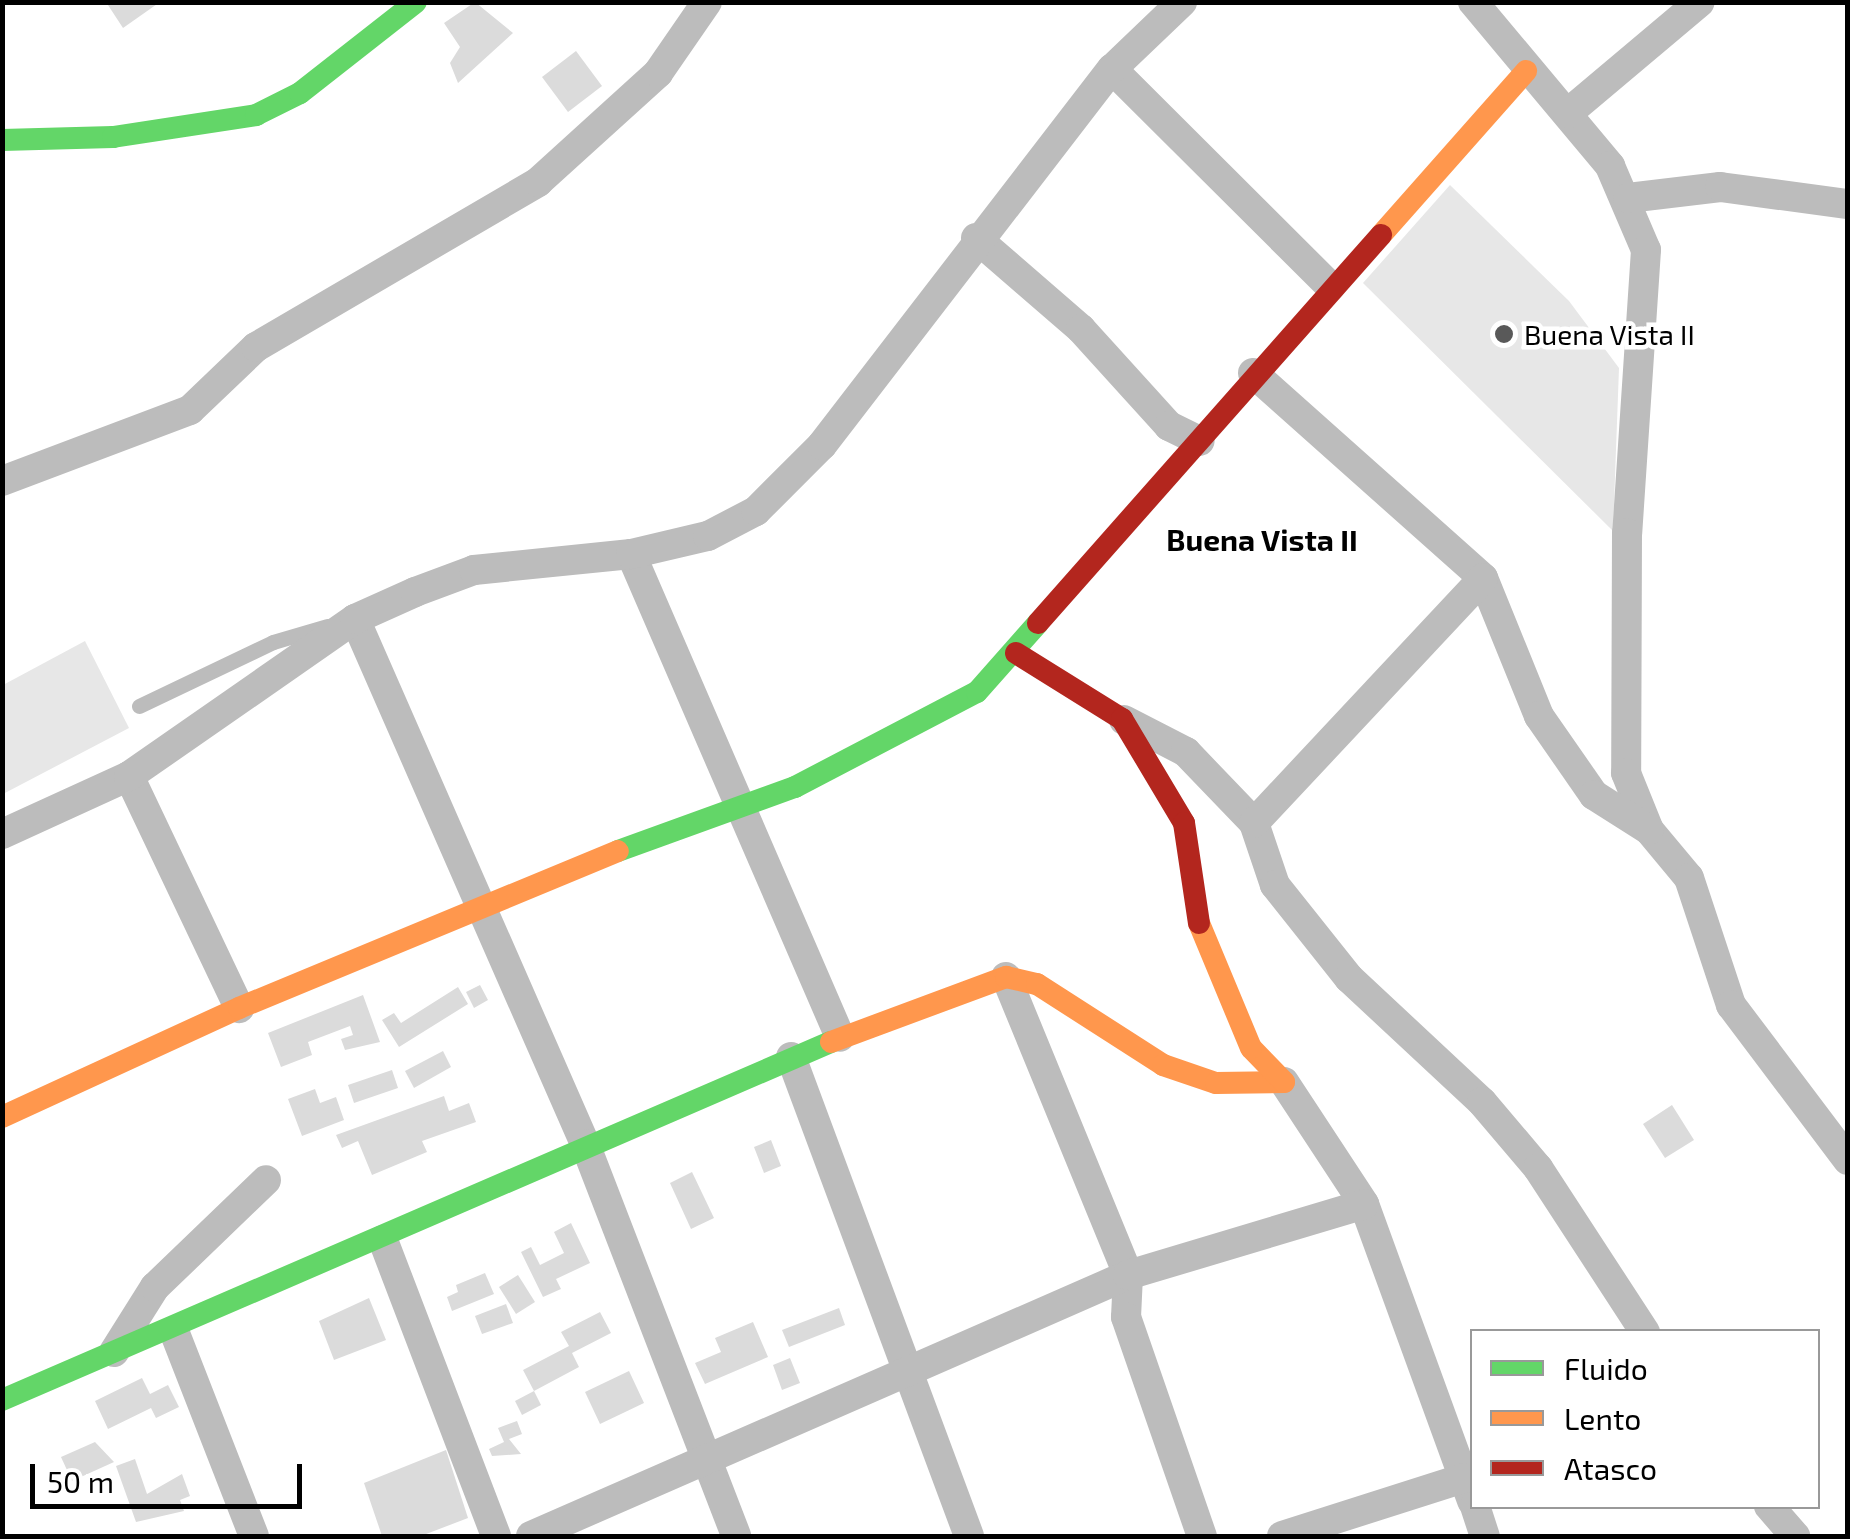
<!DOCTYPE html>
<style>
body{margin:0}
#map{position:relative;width:1850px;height:1539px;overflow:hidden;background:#fff;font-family:"Exo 2",sans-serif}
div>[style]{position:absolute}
.green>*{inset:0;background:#e7e7e7}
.building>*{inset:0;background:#dbdbdb}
.lane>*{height:15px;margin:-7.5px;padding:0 7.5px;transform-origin:7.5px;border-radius:7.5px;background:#bcbcbc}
.street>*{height:30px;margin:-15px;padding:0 15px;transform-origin:15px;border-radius:15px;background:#bcbcbc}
.fast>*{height:22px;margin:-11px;padding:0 11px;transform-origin:11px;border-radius:11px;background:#63d668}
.slow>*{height:22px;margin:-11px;padding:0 11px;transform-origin:11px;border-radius:11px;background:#ff974d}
.jam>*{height:22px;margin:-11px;padding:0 11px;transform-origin:11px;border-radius:11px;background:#b3261e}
.dots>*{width:28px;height:28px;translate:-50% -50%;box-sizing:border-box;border:5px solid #fff;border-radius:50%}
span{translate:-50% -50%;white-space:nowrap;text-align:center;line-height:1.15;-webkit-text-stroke:9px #fff;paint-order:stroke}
.poi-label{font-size:28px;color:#000}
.left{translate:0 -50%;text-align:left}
.neighbourhood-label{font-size:30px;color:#000;font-weight:700}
.frame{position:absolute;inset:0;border:5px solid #000;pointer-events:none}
.legend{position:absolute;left:1470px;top:1329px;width:350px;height:180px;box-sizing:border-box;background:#fff;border:2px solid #999;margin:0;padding:12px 18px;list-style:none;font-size:30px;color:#000}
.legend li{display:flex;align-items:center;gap:20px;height:50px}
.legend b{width:50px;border:2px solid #999}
.scale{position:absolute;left:30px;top:1464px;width:272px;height:45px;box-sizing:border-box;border:5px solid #000;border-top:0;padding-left:12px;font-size:30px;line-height:35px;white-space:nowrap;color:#000;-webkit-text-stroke:8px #fff;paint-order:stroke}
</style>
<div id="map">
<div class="green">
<div style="clip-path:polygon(1450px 185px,1569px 301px,1619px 368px,1613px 531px,1363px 283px)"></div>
<div style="clip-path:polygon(85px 641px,129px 728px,3px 794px,3px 685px)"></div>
</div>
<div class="building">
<div style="clip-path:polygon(106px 2px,160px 2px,123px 28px)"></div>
<div style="clip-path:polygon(475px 2px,513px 33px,458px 83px,450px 63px,460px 47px,444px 23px)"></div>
<div style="clip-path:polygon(576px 51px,602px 86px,568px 112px,542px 77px)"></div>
<div style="clip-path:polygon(480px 985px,488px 1000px,474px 1008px,466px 992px)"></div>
<div style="clip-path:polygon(458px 987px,468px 1004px,399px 1047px,382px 1020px,394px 1013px,401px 1023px)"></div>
<div style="clip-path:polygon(363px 995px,380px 1042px,345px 1050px,341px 1039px,353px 1035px,350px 1026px,308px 1042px,312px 1055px,281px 1067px,268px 1033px)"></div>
<div style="clip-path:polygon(443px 1051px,451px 1067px,414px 1088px,405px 1071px)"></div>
<div style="clip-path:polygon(392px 1070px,398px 1088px,354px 1103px,348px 1085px)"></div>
<div style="clip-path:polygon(315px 1089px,320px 1103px,336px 1097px,344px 1120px,302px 1136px,288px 1099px)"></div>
<div style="clip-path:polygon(444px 1096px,449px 1111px,469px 1103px,476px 1122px,422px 1141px,427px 1152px,372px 1175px,358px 1141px,342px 1148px,336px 1135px)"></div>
<div style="clip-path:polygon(1672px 1105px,1694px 1140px,1665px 1158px,1643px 1124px)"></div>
<div style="clip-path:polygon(771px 1140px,781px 1166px,764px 1173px,754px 1147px)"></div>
<div style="clip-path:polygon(692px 1172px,714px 1218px,691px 1229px,670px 1183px)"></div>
<div style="clip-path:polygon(571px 1223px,590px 1263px,556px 1279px,561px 1289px,543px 1297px,521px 1252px,531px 1247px,540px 1265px,564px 1253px,554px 1232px)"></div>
<div style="clip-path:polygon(485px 1273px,494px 1294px,452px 1311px,447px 1297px,458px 1292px,456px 1285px)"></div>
<div style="clip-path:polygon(518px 1275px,535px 1302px,516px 1314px,499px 1287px)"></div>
<div style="clip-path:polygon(369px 1298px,386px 1340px,334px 1360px,319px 1321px)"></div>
<div style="clip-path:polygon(506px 1304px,513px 1323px,482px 1334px,475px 1316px)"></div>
<div style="clip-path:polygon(839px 1308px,845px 1325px,789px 1347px,782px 1330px)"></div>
<div style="clip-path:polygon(600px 1312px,611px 1333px,572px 1353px,579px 1367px,534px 1391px,523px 1370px,569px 1346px,561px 1332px)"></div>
<div style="clip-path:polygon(753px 1322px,768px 1357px,705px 1384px,695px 1363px,721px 1352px,715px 1338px)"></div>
<div style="clip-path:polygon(790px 1358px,800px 1383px,782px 1390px,773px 1365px)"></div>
<div style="clip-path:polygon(629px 1371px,644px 1403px,600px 1424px,585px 1392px)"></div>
<div style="clip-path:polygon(142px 1378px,150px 1394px,168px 1385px,179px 1407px,156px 1418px,151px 1408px,108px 1429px,95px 1401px)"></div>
<div style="clip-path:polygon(534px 1391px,541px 1405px,522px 1415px,515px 1401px)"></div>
<div style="clip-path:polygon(517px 1421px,522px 1434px,509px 1439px,521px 1454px,492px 1456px,489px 1449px,504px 1442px,498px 1428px)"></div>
<div style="clip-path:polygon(95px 1442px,114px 1462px,72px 1481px,61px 1457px)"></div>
<div style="clip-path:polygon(446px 1450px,468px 1518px,421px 1536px,382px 1536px,364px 1483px)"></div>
<div style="clip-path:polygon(135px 1459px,147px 1494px,182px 1474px,190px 1496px,180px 1500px,184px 1511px,136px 1522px,116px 1466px)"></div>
</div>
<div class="lane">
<div style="left:139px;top:706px;width:148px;rotate:-25.5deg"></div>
<div style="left:273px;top:642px;width:56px;rotate:-16.5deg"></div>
</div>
<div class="street">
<div style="left:1473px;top:2px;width:214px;rotate:50.1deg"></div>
<div style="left:1610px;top:166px;width:91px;rotate:66.8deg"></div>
<div style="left:1646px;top:250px;width:284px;rotate:93.8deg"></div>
<div style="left:1627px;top:533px;width:240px;rotate:90.2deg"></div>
<div style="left:1626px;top:773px;width:61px;rotate:68deg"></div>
<div style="left:1649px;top:830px;width:62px;rotate:50.2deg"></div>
<div style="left:1689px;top:878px;width:134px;rotate:71.7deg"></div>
<div style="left:1731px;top:1005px;width:194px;rotate:53deg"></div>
<div style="left:1112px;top:69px;width:308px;rotate:44.9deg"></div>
<div style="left:1568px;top:113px;width:172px;rotate:-40.1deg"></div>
<div style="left:1628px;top:198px;width:93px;rotate:-6.8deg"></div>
<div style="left:1720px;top:187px;width:129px;rotate:7.6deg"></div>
<div style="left:976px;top:238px;width:139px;rotate:40.9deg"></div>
<div style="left:1081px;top:329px;width:131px;rotate:47.8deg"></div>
<div style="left:1169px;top:426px;width:34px;rotate:26deg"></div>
<div style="left:1253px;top:373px;width:308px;rotate:41.7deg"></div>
<div style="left:1483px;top:578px;width:149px;rotate:67.9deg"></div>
<div style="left:1539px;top:716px;width:96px;rotate:55.2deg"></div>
<div style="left:1594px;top:795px;width:65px;rotate:32.5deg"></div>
<div style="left:2px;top:481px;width:201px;rotate:-20.7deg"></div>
<div style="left:190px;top:410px;width:91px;rotate:-43.7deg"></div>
<div style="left:256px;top:347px;width:327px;rotate:-30.3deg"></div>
<div style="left:538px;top:182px;width:162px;rotate:-42.2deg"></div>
<div style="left:658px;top:73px;width:86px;rotate:-55.4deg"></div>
<div style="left:631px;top:554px;width:526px;rotate:66.6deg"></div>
<div style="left:355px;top:619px;width:573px;rotate:66.34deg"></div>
<div style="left:585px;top:1144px;width:420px;rotate:68.9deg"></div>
<div style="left:1124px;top:720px;width:70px;rotate:27.3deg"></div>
<div style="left:1186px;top:752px;width:98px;rotate:46.2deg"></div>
<div style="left:1254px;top:823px;width:65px;rotate:71.3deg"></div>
<div style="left:1275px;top:885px;width:119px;rotate:51.5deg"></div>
<div style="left:1349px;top:978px;width:182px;rotate:43deg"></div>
<div style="left:1482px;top:1102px;width:87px;rotate:49.7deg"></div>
<div style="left:1538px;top:1168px;width:196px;rotate:56.9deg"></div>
<div style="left:129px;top:776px;width:257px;rotate:64.6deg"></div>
<div style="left:1254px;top:823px;width:335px;rotate:-46.9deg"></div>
<div style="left:2px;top:834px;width:140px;rotate:-24.5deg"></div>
<div style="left:129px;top:776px;width:275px;rotate:-34.8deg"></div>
<div style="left:355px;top:619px;width:66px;rotate:-24.2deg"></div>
<div style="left:415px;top:592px;width:63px;rotate:-20.4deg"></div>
<div style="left:474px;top:570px;width:158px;rotate:-5.8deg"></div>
<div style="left:631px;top:554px;width:79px;rotate:-13.2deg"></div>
<div style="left:708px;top:536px;width:54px;rotate:-27.5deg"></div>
<div style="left:756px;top:511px;width:93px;rotate:-45deg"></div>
<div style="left:822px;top:445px;width:475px;rotate:-52.4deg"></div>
<div style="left:1112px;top:69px;width:97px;rotate:-43.7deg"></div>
<div style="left:1006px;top:977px;width:322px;rotate:67.7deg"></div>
<div style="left:1128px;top:1275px;width:42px;rotate:92.7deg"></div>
<div style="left:1126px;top:1317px;width:232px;rotate:70.9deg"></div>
<div style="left:791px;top:1057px;width:511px;rotate:69.61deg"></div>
<div style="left:1284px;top:1082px;width:146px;rotate:56.7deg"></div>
<div style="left:1364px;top:1204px;width:316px;rotate:70deg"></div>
<div style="left:383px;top:1240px;width:317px;rotate:69.1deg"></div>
<div style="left:174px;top:1331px;width:220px;rotate:68.7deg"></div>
<div style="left:114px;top:1352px;width:77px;rotate:-57.8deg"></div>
<div style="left:155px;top:1287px;width:154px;rotate:-43.9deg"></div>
<div style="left:1475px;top:1506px;width:32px;rotate:72deg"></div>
<div style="left:1769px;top:1506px;width:40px;rotate:49deg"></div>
<div style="left:531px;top:1536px;width:652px;rotate:-23.61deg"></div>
<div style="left:1128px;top:1275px;width:246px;rotate:-16.7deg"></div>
<div style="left:1282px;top:1536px;width:191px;rotate:-17.7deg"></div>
</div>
<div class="fast">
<div style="left:2px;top:140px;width:111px;rotate:-1.5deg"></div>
<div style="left:113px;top:137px;width:145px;rotate:-8.7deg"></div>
<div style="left:256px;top:115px;width:49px;rotate:-26.6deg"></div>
<div style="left:300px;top:93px;width:147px;rotate:-38.1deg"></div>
<div style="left:618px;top:851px;width:188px;rotate:-19.9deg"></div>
<div style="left:795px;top:787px;width:205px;rotate:-27.6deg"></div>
<div style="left:977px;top:692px;width:92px;rotate:-48.5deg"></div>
<div style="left:2px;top:1400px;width:903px;rotate:-23.36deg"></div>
</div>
<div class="slow">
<div style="left:1381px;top:235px;width:219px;rotate:-48.5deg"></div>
<div style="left:831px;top:1042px;width:187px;rotate:-20.4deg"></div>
<div style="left:1006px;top:977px;width:32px;rotate:13deg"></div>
<div style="left:1037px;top:984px;width:150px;rotate:32.7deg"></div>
<div style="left:1163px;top:1065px;width:56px;rotate:18.8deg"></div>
<div style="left:1216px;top:1083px;width:68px;rotate:-0.8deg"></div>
<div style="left:1284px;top:1082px;width:47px;rotate:-134.1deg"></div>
<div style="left:1251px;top:1048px;width:135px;rotate:-112.6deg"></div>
<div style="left:2px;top:1117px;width:261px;rotate:-24.7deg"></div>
<div style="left:239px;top:1008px;width:410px;rotate:-22.5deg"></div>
</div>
<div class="jam">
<div style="left:1038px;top:623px;width:518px;rotate:-48.52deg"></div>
<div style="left:1016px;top:653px;width:125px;rotate:31.9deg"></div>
<div style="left:1122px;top:719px;width:121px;rotate:59.2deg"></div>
<div style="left:1184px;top:823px;width:101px;rotate:81.5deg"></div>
</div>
<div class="dots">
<div style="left:1504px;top:334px;background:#595959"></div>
</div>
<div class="poi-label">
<span class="left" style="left:1524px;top:334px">Buena Vista II</span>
</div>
<div class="neighbourhood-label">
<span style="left:1262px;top:539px">Buena Vista II</span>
</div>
<div class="frame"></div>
<ul class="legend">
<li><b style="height:12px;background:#63d668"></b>Fluido</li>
<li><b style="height:12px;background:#ff974d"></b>Lento</li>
<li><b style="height:12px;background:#b3261e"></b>Atasco</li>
</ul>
<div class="scale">50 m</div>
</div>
